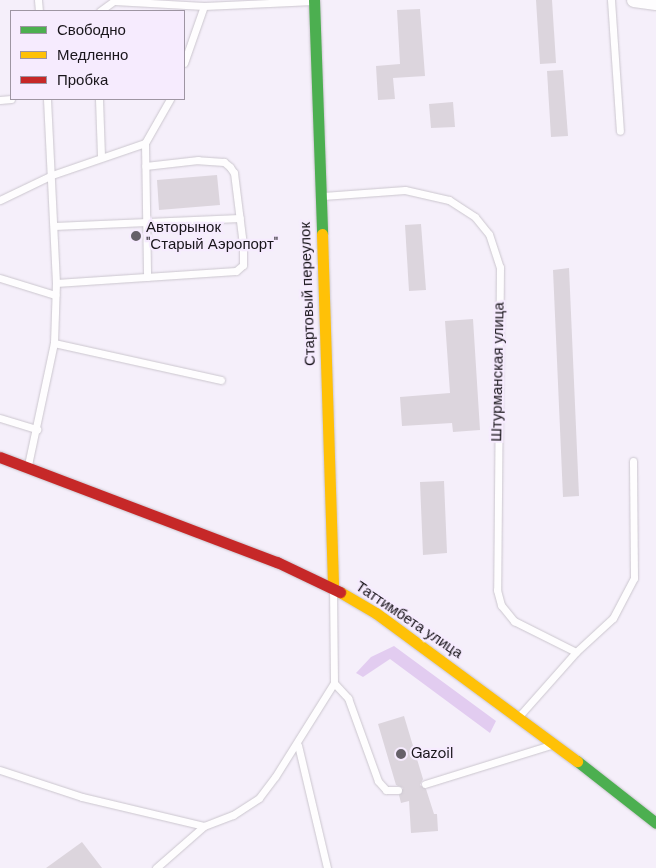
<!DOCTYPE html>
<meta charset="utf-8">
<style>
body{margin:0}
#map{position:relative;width:656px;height:868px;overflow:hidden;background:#f5effa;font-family:"DM Sans",sans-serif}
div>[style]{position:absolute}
.green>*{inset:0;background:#e2ccf0}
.building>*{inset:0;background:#dcd5dd}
.roads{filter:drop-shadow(0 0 1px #cbc6ce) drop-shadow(0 0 1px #cbc6ce)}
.lane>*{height:7px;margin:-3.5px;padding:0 3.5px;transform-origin:3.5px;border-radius:3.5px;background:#fefdfe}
.street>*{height:14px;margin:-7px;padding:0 7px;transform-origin:7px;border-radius:7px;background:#fefdfe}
.fast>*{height:11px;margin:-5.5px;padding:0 5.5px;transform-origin:5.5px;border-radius:5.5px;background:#4caf50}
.slow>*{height:11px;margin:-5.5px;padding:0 5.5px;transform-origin:5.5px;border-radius:5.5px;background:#ffc107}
.jam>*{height:11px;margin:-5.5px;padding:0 5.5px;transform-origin:5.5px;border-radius:5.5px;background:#c62828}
.dots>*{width:14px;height:14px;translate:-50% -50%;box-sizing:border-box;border:2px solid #f6ebfe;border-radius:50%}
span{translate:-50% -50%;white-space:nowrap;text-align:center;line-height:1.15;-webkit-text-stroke:4.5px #f6ebfe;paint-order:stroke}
.poi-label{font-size:15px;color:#19151b}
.left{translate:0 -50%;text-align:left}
.street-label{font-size:15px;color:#19151b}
.legend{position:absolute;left:10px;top:10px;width:175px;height:90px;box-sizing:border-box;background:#f6ebfe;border:1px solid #9e95a3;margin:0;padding:6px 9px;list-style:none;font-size:15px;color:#19151b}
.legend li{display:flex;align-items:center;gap:10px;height:25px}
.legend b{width:25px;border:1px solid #9e95a3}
</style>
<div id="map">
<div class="green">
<div style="clip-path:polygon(394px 646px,496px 721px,490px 733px,390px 659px,363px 677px,356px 673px,371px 657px)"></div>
</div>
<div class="building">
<div style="clip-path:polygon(536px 0,552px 0,556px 63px,540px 64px)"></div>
<div style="clip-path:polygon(420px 9px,425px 76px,393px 78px,395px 99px,378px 100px,376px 66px,400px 64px,397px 10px)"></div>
<div style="clip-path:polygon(563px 70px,568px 136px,551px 137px,547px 71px)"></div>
<div style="clip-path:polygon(453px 102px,455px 127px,431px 128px,429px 104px)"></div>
<div style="clip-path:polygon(217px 175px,220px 205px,159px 210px,157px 180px)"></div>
<div style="clip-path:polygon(421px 224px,426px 290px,409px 291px,405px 225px)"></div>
<div style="clip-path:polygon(569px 268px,579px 496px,563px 497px,553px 270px)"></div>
<div style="clip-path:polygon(473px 319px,480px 430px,453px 432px,452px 423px,402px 426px,400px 397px,450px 393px,445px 321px)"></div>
<div style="clip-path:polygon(444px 481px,447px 553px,423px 555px,420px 482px)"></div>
<div style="clip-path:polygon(404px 716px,423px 779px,420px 785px,426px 789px,434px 814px,437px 814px,438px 831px,411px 833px,409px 801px,401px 803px,399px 795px,403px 788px,396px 785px,378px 724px)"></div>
<div style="clip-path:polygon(82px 842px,102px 868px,46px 868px)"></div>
</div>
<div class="roads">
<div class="lane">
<div style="left:38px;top:0;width:11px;rotate:85deg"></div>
<div style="left:611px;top:0;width:131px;rotate:86.1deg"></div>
<div style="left:100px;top:11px;width:17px;rotate:-36deg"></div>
<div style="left:114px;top:1px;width:90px;rotate:3.2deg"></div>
<div style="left:184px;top:63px;width:60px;rotate:-70.7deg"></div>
<div style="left:204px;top:6px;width:109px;rotate:-2.6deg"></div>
<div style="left:99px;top:99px;width:57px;rotate:88deg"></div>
<div style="left:0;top:100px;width:11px;rotate:-5deg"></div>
<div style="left:145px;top:143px;width:134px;rotate:89.1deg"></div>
<div style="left:323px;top:196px;width:82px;rotate:-4.2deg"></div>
<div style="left:405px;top:190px;width:45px;rotate:12.8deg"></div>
<div style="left:449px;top:200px;width:31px;rotate:33deg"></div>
<div style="left:475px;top:217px;width:22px;rotate:51deg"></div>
<div style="left:489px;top:234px;width:35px;rotate:72deg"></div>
<div style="left:500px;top:267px;width:323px;rotate:90.5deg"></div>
<div style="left:497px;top:590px;width:16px;rotate:75deg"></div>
<div style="left:501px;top:605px;width:21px;rotate:51deg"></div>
<div style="left:514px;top:621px;width:69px;rotate:26.6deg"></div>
<div style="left:0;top:200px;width:58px;rotate:-25.7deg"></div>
<div style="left:52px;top:175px;width:98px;rotate:-19deg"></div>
<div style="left:145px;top:143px;width:51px;rotate:-60.4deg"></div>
<div style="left:54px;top:226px;width:186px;rotate:-2.5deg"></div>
<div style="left:0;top:278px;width:58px;rotate:17.2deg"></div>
<div style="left:56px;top:283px;width:180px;rotate:-3.8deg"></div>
<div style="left:236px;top:271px;width:9px;rotate:-41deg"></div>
<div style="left:243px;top:265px;width:20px;rotate:-90deg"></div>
<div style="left:243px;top:245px;width:73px;rotate:-97.1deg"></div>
<div style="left:234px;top:173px;width:7px;rotate:-124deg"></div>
<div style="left:230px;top:167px;width:8px;rotate:-140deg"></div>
<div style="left:224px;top:162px;width:26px;rotate:-176deg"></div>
<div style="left:198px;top:160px;width:53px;rotate:173.5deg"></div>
<div style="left:54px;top:343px;width:171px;rotate:12.5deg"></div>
<div style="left:0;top:418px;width:39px;rotate:17deg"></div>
<div style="left:28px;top:465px;width:125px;rotate:-78deg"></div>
<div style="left:54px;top:343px;width:60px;rotate:-88.1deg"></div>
<div style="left:56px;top:283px;width:184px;rotate:-92.8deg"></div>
<div style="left:334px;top:683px;width:21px;rotate:47deg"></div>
<div style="left:348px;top:698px;width:88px;rotate:70.1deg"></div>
<div style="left:378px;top:781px;width:12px;rotate:48deg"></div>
<div style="left:386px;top:790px;width:12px"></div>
<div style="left:521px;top:714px;width:83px;rotate:-48.4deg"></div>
<div style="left:576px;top:652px;width:50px;rotate:-42.6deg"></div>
<div style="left:613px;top:618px;width:45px;rotate:-62.3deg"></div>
<div style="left:634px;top:578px;width:117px;rotate:-90.5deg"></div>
<div style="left:298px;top:745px;width:126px;rotate:76.7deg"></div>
<div style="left:0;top:770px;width:86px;rotate:18.2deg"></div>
<div style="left:82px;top:797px;width:125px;rotate:13.4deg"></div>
<div style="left:204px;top:826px;width:31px;rotate:-21deg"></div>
<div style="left:233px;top:815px;width:31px;rotate:-33deg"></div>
<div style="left:259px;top:798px;width:26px;rotate:-53deg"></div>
<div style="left:275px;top:777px;width:111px;rotate:-57.9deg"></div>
<div style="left:334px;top:683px;width:90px;rotate:-90.6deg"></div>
<div style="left:425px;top:784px;width:132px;rotate:-17.2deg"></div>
<div style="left:156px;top:868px;width:64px;rotate:-41.2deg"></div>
</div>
<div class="street">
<div style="left:634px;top:0;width:22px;rotate:8deg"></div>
</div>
<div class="fast">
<div style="left:314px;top:0;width:234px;rotate:88deg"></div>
<div style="left:577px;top:761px;width:100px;rotate:38.1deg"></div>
</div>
<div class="slow">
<div style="left:322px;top:234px;width:353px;rotate:88.2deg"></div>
<div style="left:340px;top:592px;width:42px;rotate:30.3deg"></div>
<div style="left:376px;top:613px;width:250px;rotate:36.4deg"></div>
</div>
<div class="jam">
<div style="left:0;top:457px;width:296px;rotate:20.8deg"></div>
<div style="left:277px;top:562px;width:70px;rotate:25.5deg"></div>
</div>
</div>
<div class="dots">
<div style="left:136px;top:236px;background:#666169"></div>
<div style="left:401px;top:754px;background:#666169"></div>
</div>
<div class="poi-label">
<span class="left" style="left:146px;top:236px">Авторынок<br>"Старый Аэропорт"</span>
<span class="left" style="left:411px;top:754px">Gazoil</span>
</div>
<div class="street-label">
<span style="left:308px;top:294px;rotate:-92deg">Стартовый переулок</span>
<span style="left:498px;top:372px;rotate:-89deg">Штурманская улица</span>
<span style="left:409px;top:620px;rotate:34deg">Таттимбета улица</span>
</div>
<ul class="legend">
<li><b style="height:6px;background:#4caf50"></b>Свободно</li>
<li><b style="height:6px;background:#ffc107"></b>Медленно</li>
<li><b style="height:6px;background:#c62828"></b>Пробка</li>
</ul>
</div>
